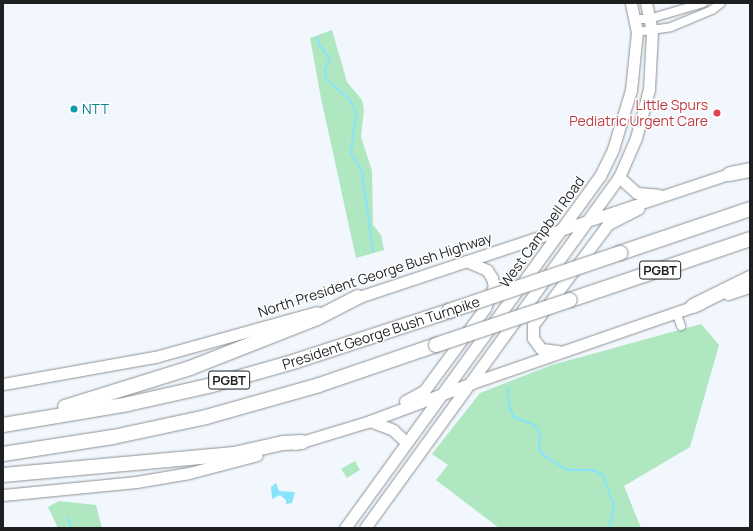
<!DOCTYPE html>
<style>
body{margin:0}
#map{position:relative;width:753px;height:531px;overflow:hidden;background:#f1f7fc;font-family:Manrope,sans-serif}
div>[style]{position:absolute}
.green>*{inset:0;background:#aee7c0}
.water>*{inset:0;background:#88e4fa}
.stream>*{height:2px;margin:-1px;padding:0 1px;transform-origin:1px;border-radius:1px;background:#88e4fa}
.roads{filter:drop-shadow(0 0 1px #8b9195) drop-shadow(0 0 1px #8b9195)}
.street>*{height:8px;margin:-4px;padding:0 4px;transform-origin:4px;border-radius:4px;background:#fff}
.secondary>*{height:11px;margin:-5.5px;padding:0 5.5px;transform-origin:5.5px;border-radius:5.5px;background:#fff}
.highway>*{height:14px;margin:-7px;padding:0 7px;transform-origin:7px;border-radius:7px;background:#fff}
.bridges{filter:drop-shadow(0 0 1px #8b9195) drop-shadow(0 0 1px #8b9195)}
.highway-bridge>*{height:14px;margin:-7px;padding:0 7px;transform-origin:7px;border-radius:7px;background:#fff}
.dots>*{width:11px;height:11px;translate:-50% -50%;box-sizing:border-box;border:2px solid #fff;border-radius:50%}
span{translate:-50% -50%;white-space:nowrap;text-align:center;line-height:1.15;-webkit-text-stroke:3px #fff;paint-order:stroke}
.shield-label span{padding:1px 3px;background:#fff;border:1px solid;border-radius:3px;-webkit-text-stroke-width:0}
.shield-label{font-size:13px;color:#1d1f21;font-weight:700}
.health-label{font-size:14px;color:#be3a42}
.right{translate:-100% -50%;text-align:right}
.culture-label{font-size:14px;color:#0d838f}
.left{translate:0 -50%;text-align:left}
.street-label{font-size:14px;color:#1d1f21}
.frame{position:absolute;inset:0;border:4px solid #1d1f21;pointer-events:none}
</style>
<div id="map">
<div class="green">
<div style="clip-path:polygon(332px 30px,347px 82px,362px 100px,364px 109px,361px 137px,372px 171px,373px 225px,381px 235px,384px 250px,356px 258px,321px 98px,310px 38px)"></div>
<div style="clip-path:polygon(701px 324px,719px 345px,690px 447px,624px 486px,641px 528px,499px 528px,436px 480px,448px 465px,432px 454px,480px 393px,552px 365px)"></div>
<div style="clip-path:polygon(355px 461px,360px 470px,347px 478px,341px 469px)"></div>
<div style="clip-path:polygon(59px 501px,96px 505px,102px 528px,58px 528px,48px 507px)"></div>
</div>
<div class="water">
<div style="clip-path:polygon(276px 483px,279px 491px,295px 492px,292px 503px,286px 504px,286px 500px,280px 495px,272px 499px,271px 487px)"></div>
</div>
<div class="stream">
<div style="left:317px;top:37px;width:8px;rotate:76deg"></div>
<div style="left:319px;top:45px;width:17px;rotate:50deg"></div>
<div style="left:330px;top:58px;width:13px;rotate:113deg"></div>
<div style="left:325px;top:70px;width:9px;rotate:84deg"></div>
<div style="left:326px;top:79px;width:30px;rotate:41deg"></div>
<div style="left:349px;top:99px;width:15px;rotate:62deg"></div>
<div style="left:356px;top:112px;width:41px;rotate:97deg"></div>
<div style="left:351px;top:153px;width:21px;rotate:59deg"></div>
<div style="left:362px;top:171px;width:81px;rotate:82.2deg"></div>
<div style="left:508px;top:388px;width:19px;rotate:87deg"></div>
<div style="left:509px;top:407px;width:11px;rotate:63deg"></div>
<div style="left:514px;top:417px;width:22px;rotate:21deg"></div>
<div style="left:535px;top:425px;width:10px;rotate:61deg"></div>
<div style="left:540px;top:434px;width:16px;rotate:94deg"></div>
<div style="left:539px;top:450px;width:10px;rotate:45deg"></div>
<div style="left:546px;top:457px;width:26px;rotate:31deg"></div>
<div style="left:568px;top:470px;width:24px"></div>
<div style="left:592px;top:470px;width:12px;rotate:24deg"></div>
<div style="left:603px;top:475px;width:33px;rotate:70deg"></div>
<div style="left:614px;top:506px;width:23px;rotate:103deg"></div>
<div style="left:68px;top:518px;width:10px;rotate:73deg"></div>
</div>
<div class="roads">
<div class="street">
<div style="left:635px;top:19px;width:14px"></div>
<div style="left:649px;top:19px;width:56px;rotate:-16.5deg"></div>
<div style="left:637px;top:32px;width:34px;rotate:-8deg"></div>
<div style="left:671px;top:27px;width:44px;rotate:-22.5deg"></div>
<div style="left:712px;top:10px;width:11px;rotate:-38deg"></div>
<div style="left:676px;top:312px;width:15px;rotate:70deg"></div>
</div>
<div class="secondary">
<div style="left:619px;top:177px;width:24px;rotate:42deg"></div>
<div style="left:637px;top:193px;width:21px;rotate:5deg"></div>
<div style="left:728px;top:294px;width:23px;rotate:-18deg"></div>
<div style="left:350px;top:300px;width:409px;rotate:-18.4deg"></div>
<div style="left:558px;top:351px;width:17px;rotate:-173deg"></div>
<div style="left:541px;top:349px;width:14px;rotate:-126deg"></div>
<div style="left:533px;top:338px;width:13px;rotate:-90deg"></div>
<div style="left:533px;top:325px;width:126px;rotate:-53.4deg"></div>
<div style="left:608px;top:224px;width:34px;rotate:-27deg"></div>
<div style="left:3px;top:384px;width:154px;rotate:-10.1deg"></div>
<div style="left:155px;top:357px;width:168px;rotate:-15.5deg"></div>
<div style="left:405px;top:401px;width:21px;rotate:-28deg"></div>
<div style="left:424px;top:391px;width:103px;rotate:-53.7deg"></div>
<div style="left:485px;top:308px;width:24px;rotate:-68deg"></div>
<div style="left:494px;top:286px;width:8px;rotate:-104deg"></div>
<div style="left:492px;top:278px;width:9px;rotate:-122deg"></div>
<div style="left:487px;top:270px;width:23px;rotate:-157deg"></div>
<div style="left:370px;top:421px;width:25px;rotate:21deg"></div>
<div style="left:393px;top:430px;width:18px;rotate:43deg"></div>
<div style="left:295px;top:444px;width:78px;rotate:-17deg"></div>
<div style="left:370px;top:421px;width:109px;rotate:-20.4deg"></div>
<div style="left:472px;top:383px;width:241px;rotate:-19.1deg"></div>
<div style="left:3px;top:495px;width:134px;rotate:-5.6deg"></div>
<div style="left:136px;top:482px;width:54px;rotate:-9.6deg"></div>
<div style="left:189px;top:473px;width:70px;rotate:-14.8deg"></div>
<div style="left:345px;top:528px;width:435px;rotate:-54.1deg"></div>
<div style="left:600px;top:176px;width:30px;rotate:-64deg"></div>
<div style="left:613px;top:149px;width:62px;rotate:-73deg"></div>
<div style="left:631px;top:90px;width:58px;rotate:-84.1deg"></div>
<div style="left:637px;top:32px;width:30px;rotate:-102deg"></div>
<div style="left:365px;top:528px;width:433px;rotate:-54.1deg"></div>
<div style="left:619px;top:177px;width:43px;rotate:-66.4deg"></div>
<div style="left:636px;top:138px;width:51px;rotate:-75.1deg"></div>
<div style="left:649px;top:89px;width:58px;rotate:-87deg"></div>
<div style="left:652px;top:31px;width:29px;rotate:-102deg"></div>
</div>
<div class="highway">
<div style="left:730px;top:174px;width:20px;rotate:-11deg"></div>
<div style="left:620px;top:253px;width:137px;rotate:-18.7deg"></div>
<div style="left:570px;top:300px;width:190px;rotate:-18.7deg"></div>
<div style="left:693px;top:306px;width:64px;rotate:-26.2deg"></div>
<div style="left:65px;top:407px;width:131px;rotate:-17.3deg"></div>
<div style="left:190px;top:368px;width:136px;rotate:-21.5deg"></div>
<div style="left:317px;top:318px;width:46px;rotate:-27.1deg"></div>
<div style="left:3px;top:425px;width:127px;rotate:-9.5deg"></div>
<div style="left:128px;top:404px;width:86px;rotate:-12.7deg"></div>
<div style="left:212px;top:385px;width:87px;rotate:-15.9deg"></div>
<div style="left:296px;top:361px;width:161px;rotate:-18.1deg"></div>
<div style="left:3px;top:454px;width:111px;rotate:-8.8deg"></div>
<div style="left:113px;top:437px;width:95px;rotate:-12.1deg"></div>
<div style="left:206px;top:417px;width:117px;rotate:-15.8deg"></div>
<div style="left:319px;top:385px;width:124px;rotate:-18.9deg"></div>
<div style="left:3px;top:475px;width:232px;rotate:-5.2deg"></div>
<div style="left:234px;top:454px;width:50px;rotate:-12.7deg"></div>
<div style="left:283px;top:443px;width:19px;rotate:-3deg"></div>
</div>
</div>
<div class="bridges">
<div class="highway-bridge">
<div style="left:449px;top:311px;width:181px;rotate:-18.7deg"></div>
<div style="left:436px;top:345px;width:141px;rotate:-18.6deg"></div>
</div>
</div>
<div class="dots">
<div style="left:74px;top:109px;background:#0f9aa8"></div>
<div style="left:717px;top:113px;background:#e0444e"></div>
</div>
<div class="shield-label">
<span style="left:660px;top:270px">PGBT</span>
<span style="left:229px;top:380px">PGBT</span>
</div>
<div class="health-label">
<span class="right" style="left:708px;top:113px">Little Spurs<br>Pediatric Urgent Care</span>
</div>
<div class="culture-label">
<span class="left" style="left:82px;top:109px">NTT</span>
</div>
<div class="street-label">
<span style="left:542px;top:232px;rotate:-54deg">West Campbell Road</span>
<span style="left:375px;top:275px;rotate:-18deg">North President George Bush Highway</span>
<span style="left:381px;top:333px;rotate:-18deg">President George Bush Turnpike</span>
</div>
<div class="frame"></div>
</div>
